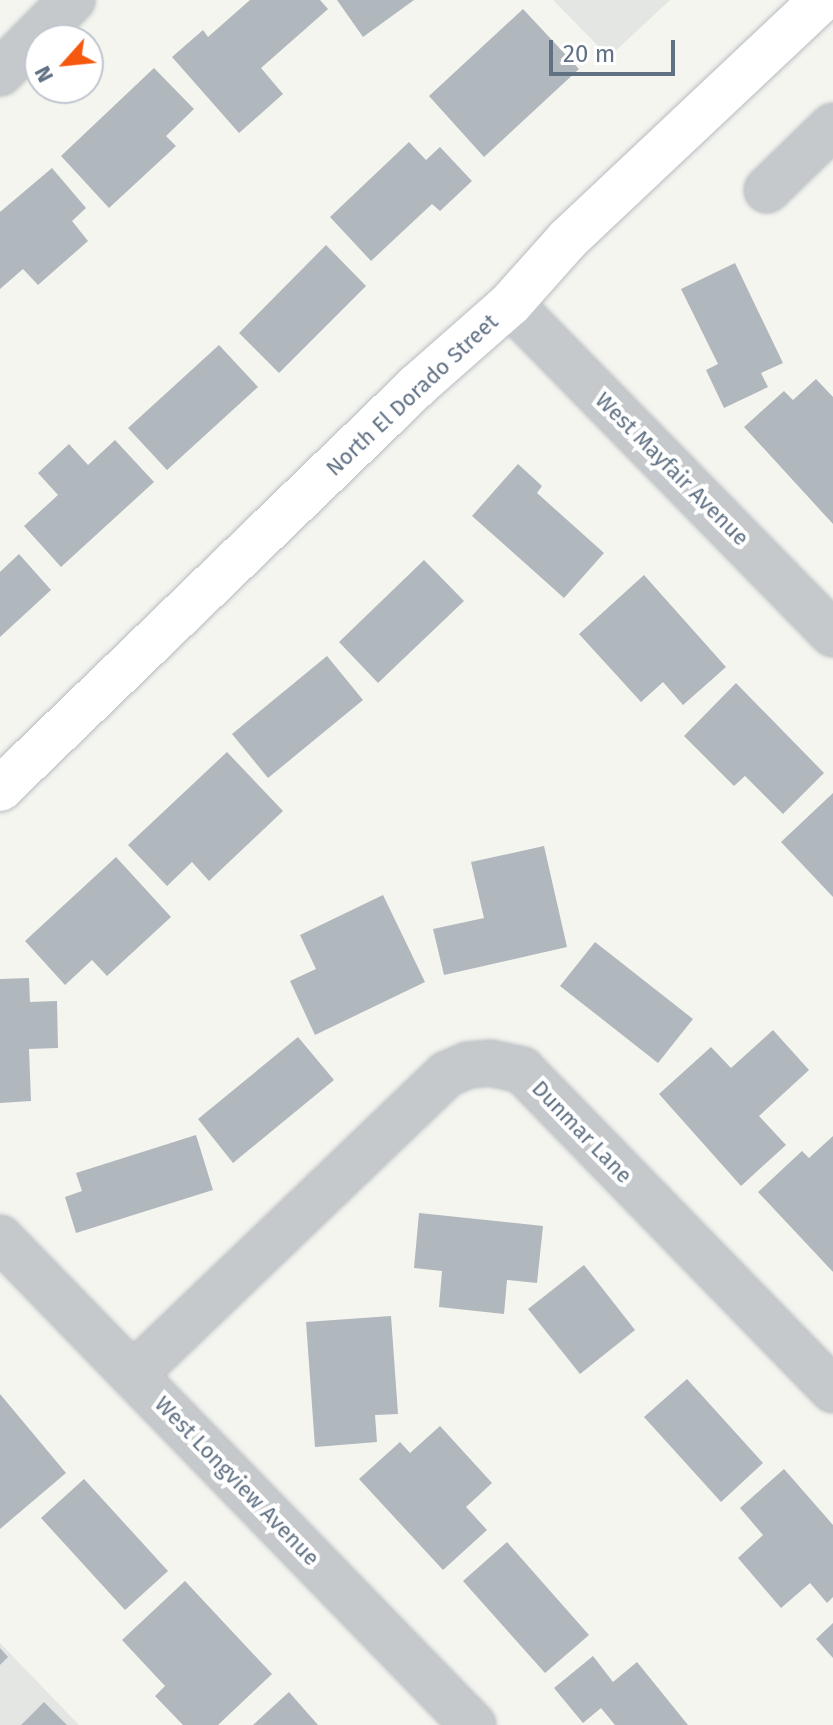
<!DOCTYPE html>
<style>
body{margin:0}
#map{position:relative;width:833px;height:1725px;overflow:hidden;background:#f4f5ef;font-family:"Fira Sans",sans-serif}
div>[style]{position:absolute}
.built>*{inset:0;background:#e4e6e3}
.building>*{inset:0;background:#b0b7bd}
.roads{filter:drop-shadow(0 0 2px #b7bcc1) drop-shadow(0 0 2px #b7bcc1)}
.minor>*{height:44px;margin:-22px;padding:0 22px;transform-origin:22px;border-radius:22px;background:#c6c9cc}
.secondary>*{height:44px;margin:-22px;padding:0 22px;transform-origin:22px;border-radius:22px;background:#fff}
span{translate:-50% -50%;white-space:nowrap;text-align:center;line-height:1.15;-webkit-text-stroke:8px #fff;paint-order:stroke}
.street-label{font-size:22px;color:#607184}
.north{position:absolute;left:24px;top:24px;width:80px;height:80px;box-sizing:border-box;background:#fff;border:2px solid #bfc6ce;border-radius:50%;rotate:243deg;font-size:22px;font-weight:700;line-height:32px;text-align:center;color:#607184}
.north::after{content:'';display:block;margin:auto;width:28px;height:36px;background:#f6590e;clip-path:polygon(50% 0,100% 100%,50% 72%,0 100%)}
.scale{position:absolute;left:549px;top:40px;width:126px;height:36px;box-sizing:border-box;border:4px solid #607184;border-top:0;padding-left:10px;font-size:24px;line-height:28px;white-space:nowrap;color:#607184;-webkit-text-stroke:6px #fff;paint-order:stroke}
</style>
<div id="map">
<div class="built">
<div style="clip-path:polygon(553px 0,670px 0,609px 57px)"></div>
<div style="clip-path:polygon(0 1643px,79px 1725px,0 1725px)"></div>
</div>
<div class="building">
<div style="clip-path:polygon(250px 0,320px 0,328px 9px,261px 68px,283px 94px,239px 133px,172px 57px,203px 30px,208px 37px)"></div>
<div style="clip-path:polygon(337px 0,414px 0,363px 37px)"></div>
<div style="clip-path:polygon(523px 9px,579px 69px,484px 157px,429px 96px)"></div>
<div style="clip-path:polygon(154px 68px,194px 109px,166px 136px,176px 146px,109px 208px,61px 156px)"></div>
<div style="clip-path:polygon(409px 142px,426px 160px,440px 147px,472px 181px,440px 211px,432px 204px,371px 261px,330px 217px)"></div>
<div style="clip-path:polygon(52px 168px,86px 208px,72px 221px,88px 241px,38px 285px,23px 269px,0 289px,0 212px)"></div>
<div style="clip-path:polygon(326px 245px,366px 286px,279px 373px,239px 333px)"></div>
<div style="clip-path:polygon(735px 263px,783px 363px,761px 373px,768px 387px,724px 408px,706px 370px,718px 364px,681px 289px)"></div>
<div style="clip-path:polygon(219px 345px,258px 387px,167px 470px,128px 428px)"></div>
<div style="clip-path:polygon(816px 379px,833px 397px,833px 524px,744px 427px,784px 391px,793px 400px)"></div>
<div style="clip-path:polygon(115px 440px,154px 482px,61px 567px,24px 526px,58px 495px,38px 473px,69px 444px,88px 465px)"></div>
<div style="clip-path:polygon(518px 464px,542px 486px,537px 493px,604px 553px,564px 598px,472px 516px)"></div>
<div style="clip-path:polygon(19px 554px,51px 590px,0 637px,0 572px)"></div>
<div style="clip-path:polygon(424px 560px,464px 601px,378px 683px,339px 642px)"></div>
<div style="clip-path:polygon(644px 575px,726px 667px,683px 705px,663px 682px,641px 702px,579px 634px)"></div>
<div style="clip-path:polygon(327px 656px,363px 700px,268px 778px,232px 734px)"></div>
<div style="clip-path:polygon(736px 683px,824px 773px,783px 814px,745px 776px,734px 786px,684px 736px)"></div>
<div style="clip-path:polygon(227px 752px,283px 811px,209px 881px,192px 862px,167px 886px,128px 845px)"></div>
<div style="clip-path:polygon(833px 793px,833px 897px,781px 842px)"></div>
<div style="clip-path:polygon(544px 846px,567px 947px,444px 975px,433px 929px,484px 918px,471px 862px)"></div>
<div style="clip-path:polygon(116px 857px,171px 917px,107px 976px,92px 960px,65px 985px,25px 941px)"></div>
<div style="clip-path:polygon(383px 895px,425px 982px,315px 1035px,290px 981px,316px 969px,300px 935px)"></div>
<div style="clip-path:polygon(595px 942px,693px 1019px,658px 1063px,560px 986px)"></div>
<div style="clip-path:polygon(29px 978px,30px 1002px,57px 1001px,58px 1048px,29px 1049px,31px 1101px,0 1103px,0 979px)"></div>
<div style="clip-path:polygon(773px 1030px,809px 1070px,759px 1116px,786px 1145px,741px 1186px,659px 1094px,711px 1047px,731px 1068px)"></div>
<div style="clip-path:polygon(298px 1037px,334px 1080px,233px 1163px,198px 1119px)"></div>
<div style="clip-path:polygon(196px 1135px,213px 1190px,76px 1233px,65px 1197px,82px 1191px,76px 1173px)"></div>
<div style="clip-path:polygon(833px 1136px,833px 1272px,758px 1192px,802px 1151px,809px 1158px)"></div>
<div style="clip-path:polygon(419px 1213px,543px 1226px,537px 1283px,507px 1280px,504px 1314px,439px 1307px,442px 1271px,414px 1268px)"></div>
<div style="clip-path:polygon(584px 1265px,635px 1330px,580px 1374px,528px 1309px)"></div>
<div style="clip-path:polygon(391px 1316px,398px 1414px,375px 1415px,377px 1442px,315px 1447px,306px 1322px)"></div>
<div style="clip-path:polygon(687px 1379px,763px 1463px,721px 1502px,644px 1417px)"></div>
<div style="clip-path:polygon(0 1394px,66px 1473px,0 1529px)"></div>
<div style="clip-path:polygon(440px 1426px,492px 1483px,466px 1507px,487px 1530px,443px 1570px,359px 1479px,400px 1442px,410px 1453px)"></div>
<div style="clip-path:polygon(784px 1469px,833px 1525px,833px 1597px,827px 1603px,810px 1583px,781px 1608px,738px 1558px,763px 1535px,740px 1508px)"></div>
<div style="clip-path:polygon(84px 1479px,168px 1571px,125px 1610px,41px 1518px)"></div>
<div style="clip-path:polygon(507px 1542px,589px 1635px,545px 1673px,463px 1581px)"></div>
<div style="clip-path:polygon(185px 1581px,272px 1674px,218px 1725px,183px 1725px,155px 1696px,165px 1686px,122px 1640px)"></div>
<div style="clip-path:polygon(833px 1623px,833px 1658px,816px 1639px)"></div>
<div style="clip-path:polygon(0 1648px,8px 1657px,0 1665px)"></div>
<div style="clip-path:polygon(593px 1656px,613px 1682px,637px 1662px,688px 1725px,615px 1725px,601px 1708px,583px 1723px,554px 1688px)"></div>
<div style="clip-path:polygon(289px 1692px,318px 1725px,253px 1725px)"></div>
<div style="clip-path:polygon(44px 1702px,67px 1725px,21px 1725px)"></div>
</div>
<div class="roads">
<div class="minor">
<div style="left:0;top:73px;width:103px;rotate:-45.4deg"></div>
<div style="left:767px;top:190px;width:92px;rotate:-44.1deg"></div>
<div style="left:510px;top:304px;width:462px;rotate:45.6deg"></div>
<div style="left:0;top:1238px;width:679px;rotate:45.84deg"></div>
<div style="left:133px;top:1375px;width:435px;rotate:-43.8deg"></div>
<div style="left:447px;top:1074px;width:23px;rotate:-23deg"></div>
<div style="left:468px;top:1065px;width:22px;rotate:-5deg"></div>
<div style="left:490px;top:1063px;width:33px;rotate:12deg"></div>
<div style="left:522px;top:1070px;width:446px;rotate:45.8deg"></div>
</div>
<div class="secondary">
<div style="left:0;top:789px;width:581px;rotate:-44.02deg"></div>
<div style="left:418px;top:385px;width:123px;rotate:-41.4deg"></div>
<div style="left:510px;top:304px;width:87px;rotate:-48.3deg"></div>
<div style="left:568px;top:239px;width:349px;rotate:-43.3deg"></div>
</div>
</div>
<div class="street-label">
<span style="left:412px;top:395px;rotate:-43deg">North El Dorado Street</span>
<span style="left:672px;top:469px;rotate:45deg">West Mayfair Avenue</span>
<span style="left:582px;top:1132px;rotate:46deg">Dunmar Lane</span>
<span style="left:237px;top:1481px;rotate:46deg">West Longview Avenue</span>
</div>
<div class="north">N</div>
<div class="scale">20 m</div>
</div>
